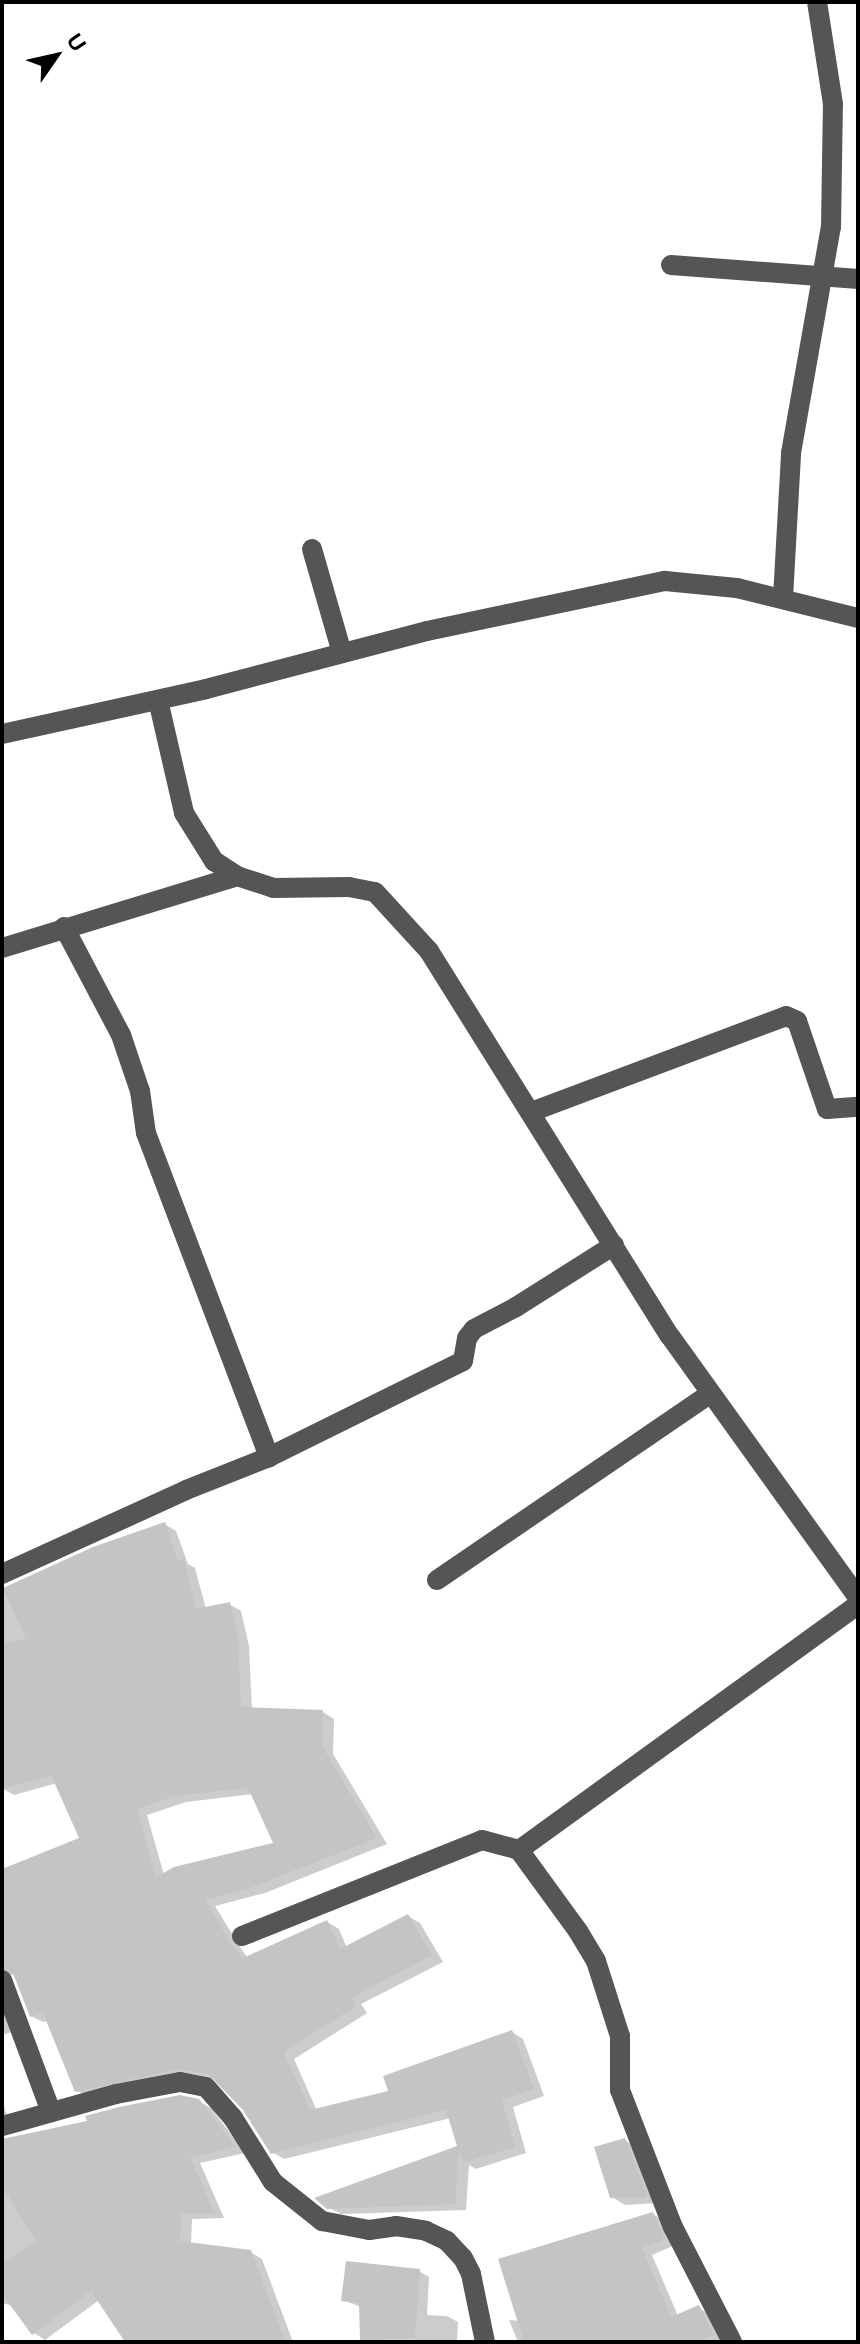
<!DOCTYPE html>
<style>
body{margin:0}
#map{position:relative;width:860px;height:2344px;overflow:hidden;background:#fff;font-family:Helvetica,sans-serif}
div>[style]{position:absolute}
.shadow>*{inset:0;background:#0003}
.building>*{inset:0;background:#c4c4c4}
.minor>*{height:20px;margin:-10px;padding:0 10px;transform-origin:10px;border-radius:10px;background:#555}
span{translate:-50% -50%;white-space:nowrap;text-align:center;line-height:1.15;-webkit-text-stroke:7px #fff;paint-order:stroke}
.frame{position:absolute;inset:0;border:4px solid #000;pointer-events:none}
.north{position:absolute;left:16px;top:16px;width:80px;height:80px;-webkit-text-stroke:6px #fff;paint-order:stroke;rotate:56deg;font-size:22px;font-weight:700;line-height:32px;text-align:center;color:#000}
.north::after{content:'';display:block;margin:auto;width:28px;height:36px;background:#000;clip-path:polygon(50% 0,100% 100%,50% 72%,0 100%)}
</style>
<div id="map">
<div class="shadow">
<div style="clip-path:polygon(evenodd,164px 1524px,176px 1531px,188px 1564px,195px 1568px,206px 1609px,229px 1604px,241px 1611px,249px 1646px,252px 1710px,323px 1712px,334px 1719px,333px 1754px,387px 1844px,265px 1893px,215px 1906px,242px 1950px,248px 1958px,327px 1922px,339px 1929px,347px 1948px,408px 1916px,420px 1923px,443px 1962px,361px 2004px,367px 2013px,294px 2059px,317px 2111px,391px 2092px,512px 2032px,523px 2039px,544px 2096px,513px 2107px,526px 2153px,476px 2169px,469px 2165px,466px 2210px,341px 2214px,328px 2207px,460px 2147px,451px 2118px,284px 2159px,272px 2152px,245px 2108px,216px 2079px,191px 2075px,89px 2097px,77px 2091px,48px 2021px,43px 2022px,31px 2016px,13px 1974px,3px 1979px,2px 1985px,2px 1872px,82px 1839px,57px 1783px,14px 1795px,2px 1788px,2px 1590px,164px 1524px,253px 1794px,276px 1845px,164px 1875px,147px 1815px,186px 1802px,253px 1794px)"></div>
<div style="clip-path:polygon(2px 1995px,15px 2031px,2px 2035px)"></div>
<div style="clip-path:polygon(2px 2101px,9px 2121px,2px 2129px)"></div>
<div style="clip-path:polygon(198px 2101px,211px 2108px,245px 2153px,200px 2163px,224px 2218px,192px 2219px,191px 2244px,250px 2252px,262px 2259px,293px 2342px,127px 2342px,99px 2300px,45px 2340px,34px 2333px,13px 2306px,2px 2303px,2px 2136px,4px 2141px)"></div>
<div style="clip-path:polygon(624px 2140px,637px 2147px,659px 2203px,625px 2205px,612px 2197px)"></div>
<div style="clip-path:polygon(653px 2214px,664px 2221px,675px 2245px,652px 2255px,678px 2316px,698px 2308px,710px 2314px,723px 2342px,518px 2342px,509px 2320px,520px 2321px)"></div>
<div style="clip-path:polygon(419px 2271px,429px 2277px,427px 2315px,447px 2316px,458px 2322px,457px 2342px,362px 2342px,361px 2307px,343px 2300px)"></div>
</div>
<div class="building">
<div style="clip-path:polygon(evenodd,165px 1522px,178px 1561px,184px 1559px,196px 1609px,230px 1602px,238px 1638px,241px 1707px,323px 1710px,322px 1746px,377px 1838px,253px 1887px,205px 1900px,230px 1942px,243px 1958px,327px 1920px,340px 1949px,408px 1914px,432px 1955px,351px 1998px,356px 2006px,284px 2052px,310px 2110px,388px 2091px,383px 2076px,512px 2030px,534px 2089px,502px 2100px,515px 2147px,463px 2163px,459px 2150px,455px 2204px,327px 2209px,314px 2198px,457px 2146px,446px 2110px,271px 2154px,243px 2110px,208px 2074px,178px 2069px,75px 2092px,43px 2013px,30px 2017px,14px 1975px,2px 1967px,2px 1869px,79px 1838px,51px 1775px,2px 1789px,2px 1644px,26px 1638px,3px 1588px,93px 1547px,165px 1522px,248px 1788px,273px 1843px,174px 1867px,156px 1877px,137px 1809px,174px 1796px,248px 1788px)"></div>
<div style="clip-path:polygon(180px 2095px,199px 2099px,236px 2147px,190px 2157px,214px 2213px,181px 2214px,180px 2241px,251px 2250px,285px 2342px,125px 2342px,91px 2291px,32px 2335px,2px 2294px,2px 2263px,36px 2241px,2px 2186px,2px 2139px,87px 2121px,85px 2116px,119px 2107px)"></div>
<div style="clip-path:polygon(625px 2138px,648px 2197px,610px 2198px,594px 2147px)"></div>
<div style="clip-path:polygon(653px 2212px,665px 2239px,642px 2248px,671px 2317px,699px 2305px,714px 2335px,696px 2342px,524px 2342px,498px 2259px)"></div>
<div style="clip-path:polygon(346px 2261px,420px 2269px,415px 2338px,360px 2340px,359px 2303px,341px 2301px)"></div>
</div>
<div class="minor">
<div style="left:671px;top:265px;width:188px;rotate:4.3deg"></div>
<div style="left:312px;top:549px;width:108px;rotate:73.9deg"></div>
<div style="left:783px;top:598px;width:145px;rotate:-86.8deg"></div>
<div style="left:791px;top:453px;width:230px;rotate:-80deg"></div>
<div style="left:831px;top:227px;width:123px;rotate:-89.1deg"></div>
<div style="left:833px;top:104px;width:103px;rotate:-98.9deg"></div>
<div style="left:158px;top:700px;width:116px;rotate:77deg"></div>
<div style="left:184px;top:813px;width:57px;rotate:58deg"></div>
<div style="left:214px;top:861px;width:27px;rotate:33deg"></div>
<div style="left:237px;top:876px;width:38px;rotate:18deg"></div>
<div style="left:273px;top:888px;width:76px;rotate:-0.8deg"></div>
<div style="left:349px;top:887px;width:26px;rotate:11deg"></div>
<div style="left:375px;top:892px;width:80px;rotate:47.5deg"></div>
<div style="left:429px;top:951px;width:454px;rotate:58deg"></div>
<div style="left:670px;top:1336px;width:322px;rotate:54.3deg"></div>
<div style="left:2px;top:734px;width:209px;rotate:-12.4deg"></div>
<div style="left:206px;top:689px;width:228px;rotate:-14.7deg"></div>
<div style="left:427px;top:631px;width:243px;rotate:-11.9deg"></div>
<div style="left:665px;top:581px;width:72px;rotate:5.6deg"></div>
<div style="left:737px;top:588px;width:125px;rotate:13.9deg"></div>
<div style="left:64px;top:927px;width:122px;rotate:62.2deg"></div>
<div style="left:121px;top:1035px;width:59px;rotate:71.3deg"></div>
<div style="left:140px;top:1091px;width:42px;rotate:81.9deg"></div>
<div style="left:146px;top:1133px;width:347px;rotate:69.2deg"></div>
<div style="left:2px;top:948px;width:246px;rotate:-17deg"></div>
<div style="left:531px;top:1112px;width:272px;rotate:-20.6deg"></div>
<div style="left:786px;top:1016px;width:12px;rotate:24deg"></div>
<div style="left:797px;top:1021px;width:93px;rotate:71.2deg"></div>
<div style="left:827px;top:1109px;width:31px;rotate:-4deg"></div>
<div style="left:2px;top:1574px;width:202px;rotate:-24.5deg"></div>
<div style="left:186px;top:1490px;width:89px;rotate:-21.7deg"></div>
<div style="left:269px;top:1457px;width:216px;rotate:-26.3deg"></div>
<div style="left:463px;top:1361px;width:23px;rotate:-80deg"></div>
<div style="left:467px;top:1338px;width:11px;rotate:-52deg"></div>
<div style="left:474px;top:1329px;width:47px;rotate:-27.6deg"></div>
<div style="left:516px;top:1307px;width:116px;rotate:-32.3deg"></div>
<div style="left:437px;top:1580px;width:330px;rotate:-34.3deg"></div>
<div style="left:519px;top:1850px;width:100px;rotate:53.9deg"></div>
<div style="left:578px;top:1931px;width:35px;rotate:59deg"></div>
<div style="left:596px;top:1961px;width:79px;rotate:72.3deg"></div>
<div style="left:620px;top:2036px;width:54px;rotate:90deg"></div>
<div style="left:620px;top:2090px;width:147px;rotate:68.9deg"></div>
<div style="left:673px;top:2227px;width:129px;rotate:62.8deg"></div>
<div style="left:242px;top:1936px;width:258px;rotate:-21.8deg"></div>
<div style="left:482px;top:1840px;width:38px;rotate:15deg"></div>
<div style="left:519px;top:1850px;width:418px;rotate:-35.9deg"></div>
<div style="left:2px;top:1980px;width:141px;rotate:69.6deg"></div>
<div style="left:2px;top:2126px;width:118px;rotate:-15.7deg"></div>
<div style="left:116px;top:2094px;width:65px;rotate:-10.6deg"></div>
<div style="left:180px;top:2082px;width:26px;rotate:11deg"></div>
<div style="left:206px;top:2087px;width:41px;rotate:48.9deg"></div>
<div style="left:233px;top:2118px;width:75px;rotate:58deg"></div>
<div style="left:273px;top:2182px;width:63px;rotate:38.5deg"></div>
<div style="left:322px;top:2221px;width:48px;rotate:10.8deg"></div>
<div style="left:369px;top:2230px;width:27px;rotate:-8deg"></div>
<div style="left:396px;top:2226px;width:30px;rotate:9deg"></div>
<div style="left:426px;top:2231px;width:23px;rotate:25deg"></div>
<div style="left:447px;top:2241px;width:23px;rotate:47deg"></div>
<div style="left:463px;top:2258px;width:18px;rotate:63deg"></div>
<div style="left:471px;top:2274px;width:69px;rotate:78.4deg"></div>
</div>
<div class="frame"></div>
<div class="north">U</div>
</div>
